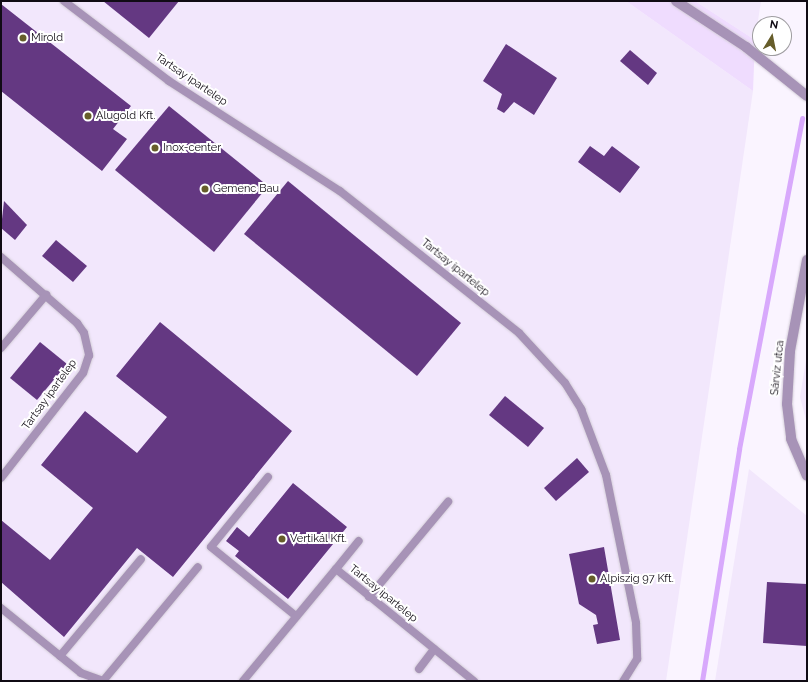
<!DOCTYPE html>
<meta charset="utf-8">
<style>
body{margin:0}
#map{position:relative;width:808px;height:682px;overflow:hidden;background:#faf4ff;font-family:Raleway,sans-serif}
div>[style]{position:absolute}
.built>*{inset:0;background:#f2e7fc}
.green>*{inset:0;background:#efdcfe}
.stream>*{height:5px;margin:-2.5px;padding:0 2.5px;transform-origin:2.5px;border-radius:2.5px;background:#d8a9fc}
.building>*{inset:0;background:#643882}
.roads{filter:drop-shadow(0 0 1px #d5cfd9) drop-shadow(0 0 1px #d5cfd9)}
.lane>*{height:8px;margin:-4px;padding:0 4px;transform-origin:4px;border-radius:4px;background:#a793b7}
.street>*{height:10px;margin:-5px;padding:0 5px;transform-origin:5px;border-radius:5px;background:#a793b7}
.dots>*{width:11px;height:11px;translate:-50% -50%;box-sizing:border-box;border:2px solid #fff;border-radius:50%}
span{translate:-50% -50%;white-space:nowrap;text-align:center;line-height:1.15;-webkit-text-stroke:4px #fff;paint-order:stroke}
.poi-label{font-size:11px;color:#100b14}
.left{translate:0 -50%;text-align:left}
.street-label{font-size:11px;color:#100b14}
.frame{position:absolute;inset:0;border:2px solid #100b14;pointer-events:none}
.north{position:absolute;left:752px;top:16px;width:40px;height:40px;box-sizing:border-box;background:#fff;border:1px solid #9f9da1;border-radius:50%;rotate:10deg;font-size:11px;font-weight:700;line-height:16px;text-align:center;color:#100b14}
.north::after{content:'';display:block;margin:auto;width:14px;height:18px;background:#665d2a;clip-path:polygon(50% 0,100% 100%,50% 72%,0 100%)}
</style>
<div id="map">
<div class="built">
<div style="clip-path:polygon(1px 1px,626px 1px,753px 91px,666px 681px,1px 681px)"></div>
<div style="clip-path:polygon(695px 1px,761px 1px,755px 40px)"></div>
<div style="clip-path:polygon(807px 354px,807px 424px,800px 397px)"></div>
<div style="clip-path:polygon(749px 469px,807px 516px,807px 681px,715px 681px)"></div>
</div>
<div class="green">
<div style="clip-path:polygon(626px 1px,695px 1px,755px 40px,753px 91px)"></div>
</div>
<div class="stream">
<div style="left:702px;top:681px;width:235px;rotate:-80.9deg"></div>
<div style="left:739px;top:449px;width:337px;rotate:-79.2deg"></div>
</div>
<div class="building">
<div style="clip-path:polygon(103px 1px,179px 1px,149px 38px)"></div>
<div style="clip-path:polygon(1px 4px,131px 106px,113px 129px,127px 139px,102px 171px,1px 91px)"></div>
<div style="clip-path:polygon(506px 44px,557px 78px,534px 115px,514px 102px,504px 113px,497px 109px,502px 94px,483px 81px)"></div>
<div style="clip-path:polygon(630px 50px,657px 73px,648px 85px,620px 61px)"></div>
<div style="clip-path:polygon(169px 106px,268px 186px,214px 252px,115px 170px)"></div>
<div style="clip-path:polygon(590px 146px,604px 156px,612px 146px,640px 167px,620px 193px,578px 162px)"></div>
<div style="clip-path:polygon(288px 181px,461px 323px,417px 376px,244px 234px)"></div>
<div style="clip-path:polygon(4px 201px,27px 225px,15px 240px,1px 228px)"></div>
<div style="clip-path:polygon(56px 240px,87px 266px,73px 282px,42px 256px)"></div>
<div style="clip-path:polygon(160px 322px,292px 431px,173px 577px,137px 548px,64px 637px,1px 582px,1px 520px,50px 560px,93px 508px,41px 465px,85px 411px,137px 453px,167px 417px,116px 376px)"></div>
<div style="clip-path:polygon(40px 342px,67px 364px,37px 400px,10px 378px)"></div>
<div style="clip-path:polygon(505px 396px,544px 428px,528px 447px,489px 415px)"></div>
<div style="clip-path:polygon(577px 458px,589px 472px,556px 501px,544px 488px)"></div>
<div style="clip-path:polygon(293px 483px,347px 527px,288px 599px,235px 556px,239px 551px,226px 541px,237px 527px,249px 537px)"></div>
<div style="clip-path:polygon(604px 547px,620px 640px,597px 644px,593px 625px,598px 624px,596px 615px,579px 604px,569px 554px)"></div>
<div style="clip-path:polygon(767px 582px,807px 584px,807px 646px,763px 643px)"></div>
</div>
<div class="roads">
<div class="lane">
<div style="left:64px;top:1px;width:132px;rotate:37.3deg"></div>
<div style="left:169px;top:81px;width:203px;rotate:32.8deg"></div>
<div style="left:340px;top:191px;width:228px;rotate:38.4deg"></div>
<div style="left:519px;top:333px;width:68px;rotate:47.4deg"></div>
<div style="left:565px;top:383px;width:31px;rotate:58deg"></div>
<div style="left:581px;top:409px;width:71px;rotate:69.3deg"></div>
<div style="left:606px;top:475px;width:151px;rotate:78.5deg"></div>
<div style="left:636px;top:623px;width:36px;rotate:88deg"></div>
<div style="left:637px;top:659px;width:26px;rotate:122deg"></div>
<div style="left:1px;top:257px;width:101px;rotate:41deg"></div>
<div style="left:77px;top:323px;width:12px;rotate:55deg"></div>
<div style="left:84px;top:333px;width:23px;rotate:77deg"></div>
<div style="left:89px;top:355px;width:19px;rotate:108deg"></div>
<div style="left:83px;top:373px;width:133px;rotate:128deg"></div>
<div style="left:1px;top:348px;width:70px;rotate:-49.7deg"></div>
<div style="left:268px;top:477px;width:90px;rotate:129.2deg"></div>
<div style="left:211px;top:547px;width:109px;rotate:39.1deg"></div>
<div style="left:336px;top:569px;width:36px;rotate:-51deg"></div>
<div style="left:369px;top:597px;width:124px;rotate:-50.3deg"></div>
<div style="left:1px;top:608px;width:103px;rotate:39.1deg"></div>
<div style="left:81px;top:673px;width:23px;rotate:20deg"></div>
<div style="left:60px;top:656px;width:126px;rotate:-50.1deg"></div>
<div style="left:419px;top:669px;width:25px;rotate:-53deg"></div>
<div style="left:103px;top:681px;width:148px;rotate:-50.2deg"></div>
<div style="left:243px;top:681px;width:146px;rotate:-50.3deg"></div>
<div style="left:336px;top:569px;width:178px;rotate:39.1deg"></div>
</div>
<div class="street">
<div style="left:676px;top:1px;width:84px;rotate:33.3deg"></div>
<div style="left:746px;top:47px;width:78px;rotate:38.8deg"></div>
<div style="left:807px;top:260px;width:93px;rotate:100.6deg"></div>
<div style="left:790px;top:351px;width:53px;rotate:93.2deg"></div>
<div style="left:787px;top:404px;width:35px;rotate:83deg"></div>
<div style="left:791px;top:439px;width:40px;rotate:66.6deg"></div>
</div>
</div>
<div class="dots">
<div style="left:23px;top:38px;background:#665d2a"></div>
<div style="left:88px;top:116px;background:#665d2a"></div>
<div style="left:155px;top:148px;background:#665d2a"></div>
<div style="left:205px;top:189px;background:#665d2a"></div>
<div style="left:282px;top:539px;background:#665d2a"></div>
<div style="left:592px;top:579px;background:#665d2a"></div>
</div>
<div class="poi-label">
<span class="left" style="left:31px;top:38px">Mirold</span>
<span class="left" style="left:96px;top:116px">Alugold Kft.</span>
<span class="left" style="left:163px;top:148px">Inox-center</span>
<span class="left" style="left:213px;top:189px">Gemenc Bau</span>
<span class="left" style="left:290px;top:539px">Vertikál Kft.</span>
<span class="left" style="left:600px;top:579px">Alpiszig 97 Kft.</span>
</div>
<div class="street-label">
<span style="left:191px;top:80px;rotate:34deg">Tartsay ipartelep</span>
<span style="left:455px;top:268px;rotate:39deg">Tartsay ipartelep</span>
<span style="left:778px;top:368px;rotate:-84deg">Sárvíz utca</span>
<span style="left:50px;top:395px;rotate:-54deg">Tartsay ipartelep</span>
<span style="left:383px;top:594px;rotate:39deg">Tartsay ipartelep</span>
</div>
<div class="frame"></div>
<div class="north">N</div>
</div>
